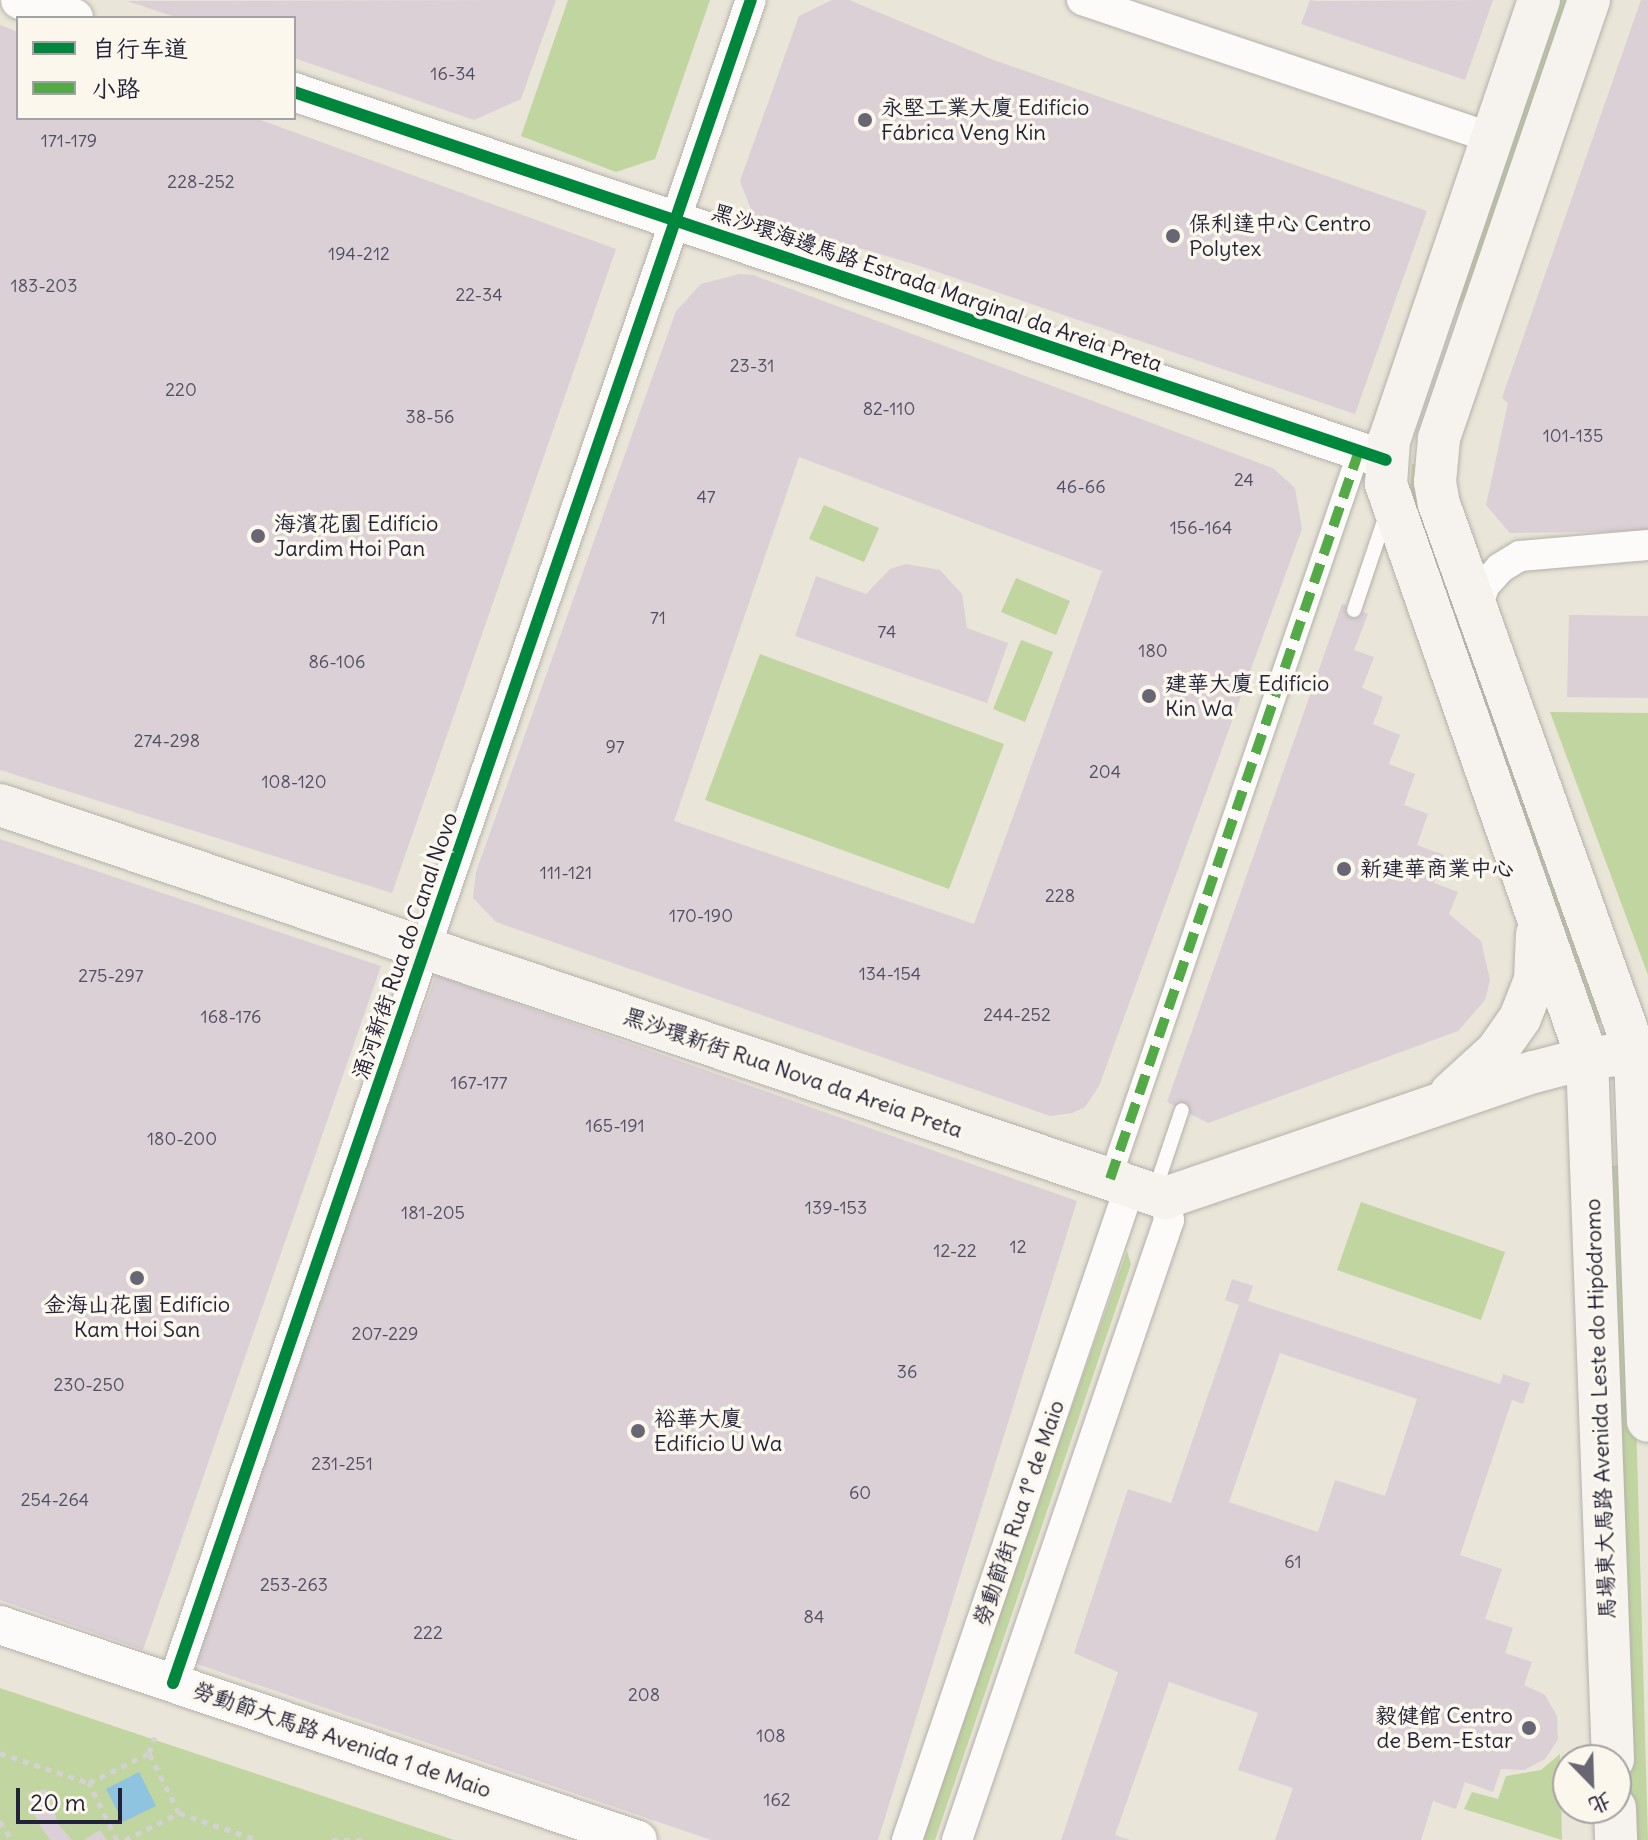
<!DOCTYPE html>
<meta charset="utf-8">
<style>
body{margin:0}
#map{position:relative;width:1648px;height:1840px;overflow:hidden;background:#e9e5d8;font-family:Delius,"LXGW WenKai TC",sans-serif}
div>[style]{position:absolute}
.green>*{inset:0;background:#c1d5a0}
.water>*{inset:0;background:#8fc4e0}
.building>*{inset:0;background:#dad0d5}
.path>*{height:5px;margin-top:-2.5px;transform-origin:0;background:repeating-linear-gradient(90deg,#d4d2d0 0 6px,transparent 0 12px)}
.roads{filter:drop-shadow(0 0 2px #b4b1ab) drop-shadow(0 0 2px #b4b1ab)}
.service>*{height:14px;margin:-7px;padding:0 7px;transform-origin:7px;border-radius:7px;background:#fcfbf9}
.pedestrian>*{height:22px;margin:-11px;padding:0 11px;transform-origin:11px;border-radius:11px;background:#fcfbf9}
.minor>*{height:30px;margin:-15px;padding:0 15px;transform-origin:15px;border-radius:15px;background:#fcfbf9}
.tertiary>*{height:38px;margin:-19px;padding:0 19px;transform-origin:19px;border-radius:19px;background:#fcfbf9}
.secondary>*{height:42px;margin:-21px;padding:0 21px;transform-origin:21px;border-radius:21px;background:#f6f3ee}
.quiet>*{height:10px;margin-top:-5px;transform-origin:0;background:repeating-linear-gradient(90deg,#53aa46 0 20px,transparent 0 30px)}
.cycleway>*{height:12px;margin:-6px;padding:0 6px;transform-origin:6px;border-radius:6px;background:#00873e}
.dots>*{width:22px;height:22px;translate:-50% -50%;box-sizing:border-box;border:4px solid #fbf7ec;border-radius:50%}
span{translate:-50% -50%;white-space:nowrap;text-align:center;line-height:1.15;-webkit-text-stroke:7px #fbf7ec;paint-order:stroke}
.number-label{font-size:18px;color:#504e62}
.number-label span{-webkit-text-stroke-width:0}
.poi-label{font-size:22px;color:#22223b}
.left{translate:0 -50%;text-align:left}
.right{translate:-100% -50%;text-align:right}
.street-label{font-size:22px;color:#22223b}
.legend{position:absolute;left:16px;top:16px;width:280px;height:104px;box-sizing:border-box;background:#fbf7ec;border:2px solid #a4a2a5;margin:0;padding:10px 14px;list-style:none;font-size:24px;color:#22223b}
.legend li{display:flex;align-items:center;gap:16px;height:40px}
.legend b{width:40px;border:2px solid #a4a2a5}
.north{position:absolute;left:1552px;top:1744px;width:80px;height:80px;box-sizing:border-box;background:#fbf7ec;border:2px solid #a4a2a5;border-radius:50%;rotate:157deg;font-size:22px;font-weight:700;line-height:32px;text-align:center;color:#22223b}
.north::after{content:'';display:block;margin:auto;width:28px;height:36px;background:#686672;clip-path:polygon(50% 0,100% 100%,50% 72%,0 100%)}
.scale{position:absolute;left:16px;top:1788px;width:106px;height:36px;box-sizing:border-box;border:4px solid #22223b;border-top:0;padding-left:10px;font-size:24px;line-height:28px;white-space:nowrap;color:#22223b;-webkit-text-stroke:6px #fbf7ec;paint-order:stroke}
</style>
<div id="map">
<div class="green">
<div style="clip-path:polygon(568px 0,710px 0,655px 159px,616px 172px,521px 136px)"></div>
<div style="clip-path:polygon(1551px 0,1575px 0,1476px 281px,1451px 317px)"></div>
<div style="clip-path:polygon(1412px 464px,1416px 464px,1602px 1018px,1597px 1025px,1410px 492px)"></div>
<div style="clip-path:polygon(824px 505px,879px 528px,864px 562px,809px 539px)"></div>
<div style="clip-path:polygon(1016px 578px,1070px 601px,1056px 635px,1001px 612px)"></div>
<div style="clip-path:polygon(1021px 640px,1053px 652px,1025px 722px,993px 709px)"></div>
<div style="clip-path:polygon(760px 654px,1004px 744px,949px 889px,705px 800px)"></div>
<div style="clip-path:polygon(1550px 712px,1648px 713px,1648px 975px)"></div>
<div style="clip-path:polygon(1623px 1164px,1629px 1172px,1648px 1840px,1627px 1840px,1605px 1185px,1612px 1166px)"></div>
<div style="clip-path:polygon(1361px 1202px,1505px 1252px,1481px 1320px,1337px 1270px)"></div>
<div style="clip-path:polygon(1127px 1251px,1131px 1264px,935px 1840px,918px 1840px)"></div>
<div style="clip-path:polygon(0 1688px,454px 1840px,0 1840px)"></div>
<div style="clip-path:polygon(1560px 1754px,1562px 1840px,1464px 1809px,1472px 1792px,1498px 1799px,1506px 1776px,1541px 1770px)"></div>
</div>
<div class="water">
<div style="clip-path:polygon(139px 1772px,156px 1806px,123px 1822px,106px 1789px)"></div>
</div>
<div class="building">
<div style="clip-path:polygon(556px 0,521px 99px,474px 120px,294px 58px,294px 18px,178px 18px,127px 1px)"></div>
<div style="clip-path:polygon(832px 0,849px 0,991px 59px,1427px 211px,1355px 414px,917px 265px,754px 217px,740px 181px,799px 16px)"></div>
<div style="clip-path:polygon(1310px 0,1317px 1px,1493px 0,1465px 80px,1301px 24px)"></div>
<div style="clip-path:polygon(1641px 0,1648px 0,1648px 531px,1510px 533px,1486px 505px,1508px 403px,1502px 398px)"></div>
<div style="clip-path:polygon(0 25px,18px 32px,18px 118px,255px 118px,616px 249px,392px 893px,0 770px)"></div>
<div style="clip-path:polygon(evenodd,739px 274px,753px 275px,1273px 468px,1295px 488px,1302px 529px,1099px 1086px,1085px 1107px,1072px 1113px,1050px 1116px,496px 922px,473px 898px,476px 872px,676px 311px,701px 284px,739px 274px,799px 457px,1102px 571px,974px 924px,674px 821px,799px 457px)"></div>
<div style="clip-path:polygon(906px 564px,940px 570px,962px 594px,967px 628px,1008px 643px,987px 703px,795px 636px,816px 576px,866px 594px,890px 569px)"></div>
<div style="clip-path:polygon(1342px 604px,1368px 614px,1354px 650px,1374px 657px,1362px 688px,1383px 697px,1373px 724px,1400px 735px,1389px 764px,1415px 774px,1404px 805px,1428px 814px,1417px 845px,1444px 855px,1434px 883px,1458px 892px,1449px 914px,1481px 941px,1490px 980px,1485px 1000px,1458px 1031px,1208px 1123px,1167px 1102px)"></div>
<div style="clip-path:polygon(1569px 615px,1648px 616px,1648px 698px,1567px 697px)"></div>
<div style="clip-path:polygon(0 839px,381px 966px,143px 1650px,0 1600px)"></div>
<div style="clip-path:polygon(436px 975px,1077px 1201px,878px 1840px,711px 1840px,188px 1661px)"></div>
<div style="clip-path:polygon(evenodd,1232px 1279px,1253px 1286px,1248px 1301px,1500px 1384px,1503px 1374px,1530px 1383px,1523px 1404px,1512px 1400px,1460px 1555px,1502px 1569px,1485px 1619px,1513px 1628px,1505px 1653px,1532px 1662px,1524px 1685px,1545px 1695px,1557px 1716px,1558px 1739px,1545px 1759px,1524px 1770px,1501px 1769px,1493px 1792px,1465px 1782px,1456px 1809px,1433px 1801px,1421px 1840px,1275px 1840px,1293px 1788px,1238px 1770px,1258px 1713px,1169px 1682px,1115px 1835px,1130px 1840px,1061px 1840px,1118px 1672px,1074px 1653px,1128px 1489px,1171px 1503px,1239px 1305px,1225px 1300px,1232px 1279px,1280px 1353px,1417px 1399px,1385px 1496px,1335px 1480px,1318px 1532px,1229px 1502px,1280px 1353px)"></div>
<div style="clip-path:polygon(46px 1789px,59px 1825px,72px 1840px,50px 1840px,37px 1821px,27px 1794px)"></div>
<div style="clip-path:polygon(100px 1830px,107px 1840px,84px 1840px)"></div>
</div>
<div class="path">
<div style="left:0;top:1753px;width:94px;rotate:18.6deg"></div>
<div style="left:179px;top:1813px;width:83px;rotate:18.9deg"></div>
<div style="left:0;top:1821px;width:22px;rotate:58deg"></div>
<div style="left:117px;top:1840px;width:64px;rotate:-116.2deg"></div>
<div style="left:89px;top:1783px;width:67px;rotate:-26.6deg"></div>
<div style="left:125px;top:1840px;width:60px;rotate:-26.6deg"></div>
<div style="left:179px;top:1813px;width:67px;rotate:-116.6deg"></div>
<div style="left:149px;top:1753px;width:17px;rotate:-69deg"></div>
<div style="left:332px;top:1840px;width:30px"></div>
</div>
<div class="roads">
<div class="service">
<div style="left:1354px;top:610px;width:100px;rotate:-71.4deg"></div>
<div style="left:1155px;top:1190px;width:84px;rotate:-71.4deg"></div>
</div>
<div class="pedestrian">
<div style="left:1110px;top:1179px;width:769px;rotate:-71.12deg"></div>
</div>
<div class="minor">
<div style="left:1082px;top:0;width:433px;rotate:18.6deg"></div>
<div style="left:1477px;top:609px;width:24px;rotate:-73deg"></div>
<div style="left:1484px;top:586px;width:24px;rotate:-48deg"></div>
<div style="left:1500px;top:568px;width:23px;rotate:-31deg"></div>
<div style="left:1520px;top:556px;width:128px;rotate:-4.9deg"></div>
<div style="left:173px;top:1683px;width:1779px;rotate:-71.05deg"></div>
<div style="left:907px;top:1840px;width:691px;rotate:-71.17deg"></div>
<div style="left:957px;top:1840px;width:655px;rotate:-71.12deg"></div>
<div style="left:1169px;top:1220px;width:22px;rotate:-100deg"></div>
</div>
<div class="tertiary">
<div style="left:20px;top:0;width:57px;rotate:18.4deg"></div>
<div style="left:294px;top:92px;width:1152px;rotate:18.62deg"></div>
<div style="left:0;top:1625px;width:673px;rotate:18.62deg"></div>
</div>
<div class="secondary">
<div style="left:1539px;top:0;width:465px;rotate:108.8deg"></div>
<div style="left:1389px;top:440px;width:44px;rotate:93.9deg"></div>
<div style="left:1386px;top:484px;width:608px;rotate:70.7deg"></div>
<div style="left:1587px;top:1058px;width:702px;rotate:87.88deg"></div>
<div style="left:1589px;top:0;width:464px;rotate:108.9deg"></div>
<div style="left:1439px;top:439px;width:43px;rotate:95.3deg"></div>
<div style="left:1435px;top:482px;width:22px;rotate:80deg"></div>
<div style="left:1439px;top:504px;width:582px;rotate:70.32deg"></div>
<div style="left:1635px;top:1052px;width:369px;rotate:88deg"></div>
<div style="left:0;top:805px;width:1230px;rotate:18.64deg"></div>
<div style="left:1165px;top:1198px;width:390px;rotate:-18.9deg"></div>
<div style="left:1534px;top:1072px;width:55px;rotate:-14.8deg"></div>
<div style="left:1587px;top:1058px;width:61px;rotate:-5.6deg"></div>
<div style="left:1451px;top:1093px;width:62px;rotate:-42.4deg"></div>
<div style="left:1497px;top:1051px;width:40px;rotate:-55.1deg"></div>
<div style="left:1520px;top:1018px;width:41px;rotate:-68.5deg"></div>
<div style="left:1535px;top:980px;width:46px;rotate:-87.5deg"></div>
<div style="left:1615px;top:1808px;width:32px;rotate:88deg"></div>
</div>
</div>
<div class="quiet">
<div style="left:1110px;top:1179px;width:769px;rotate:-71.12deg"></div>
</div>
<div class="cycleway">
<div style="left:294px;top:92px;width:1152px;rotate:18.62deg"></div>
<div style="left:173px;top:1683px;width:1779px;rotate:-71.05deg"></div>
</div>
<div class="dots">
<div style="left:865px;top:120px;background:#686672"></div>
<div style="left:1173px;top:236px;background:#686672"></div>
<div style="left:258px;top:536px;background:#686672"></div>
<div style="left:1149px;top:696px;background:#686672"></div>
<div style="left:1344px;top:869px;background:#686672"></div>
<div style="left:137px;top:1278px;background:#686672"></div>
<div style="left:638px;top:1431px;background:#686672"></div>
<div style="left:1529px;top:1728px;background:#686672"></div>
</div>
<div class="number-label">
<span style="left:453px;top:74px">16-34</span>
<span style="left:69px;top:141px">171-179</span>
<span style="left:201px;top:182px">228-252</span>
<span style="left:359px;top:254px">194-212</span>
<span style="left:44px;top:286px">183-203</span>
<span style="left:479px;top:295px">22-34</span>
<span style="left:752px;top:366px">23-31</span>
<span style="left:181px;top:390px">220</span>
<span style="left:889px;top:409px">82-110</span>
<span style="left:430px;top:417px">38-56</span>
<span style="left:1573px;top:436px">101-135</span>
<span style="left:1244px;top:480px">24</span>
<span style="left:1081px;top:487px">46-66</span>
<span style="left:706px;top:497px">47</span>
<span style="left:1201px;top:528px">156-164</span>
<span style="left:658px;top:618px">71</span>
<span style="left:887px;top:632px">74</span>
<span style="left:1153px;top:651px">180</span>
<span style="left:337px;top:662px">86-106</span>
<span style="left:167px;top:741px">274-298</span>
<span style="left:615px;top:747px">97</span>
<span style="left:1105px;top:772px">204</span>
<span style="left:294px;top:782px">108-120</span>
<span style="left:566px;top:873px">111-121</span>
<span style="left:1060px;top:896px">228</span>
<span style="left:701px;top:916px">170-190</span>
<span style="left:890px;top:974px">134-154</span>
<span style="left:111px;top:976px">275-297</span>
<span style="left:1017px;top:1015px">244-252</span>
<span style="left:231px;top:1017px">168-176</span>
<span style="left:479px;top:1083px">167-177</span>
<span style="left:615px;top:1126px">165-191</span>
<span style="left:182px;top:1139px">180-200</span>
<span style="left:836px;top:1208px">139-153</span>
<span style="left:433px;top:1213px">181-205</span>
<span style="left:1018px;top:1247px">12</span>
<span style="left:955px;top:1251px">12-22</span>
<span style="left:385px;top:1334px">207-229</span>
<span style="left:907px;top:1372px">36</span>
<span style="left:89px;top:1385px">230-250</span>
<span style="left:342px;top:1464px">231-251</span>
<span style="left:860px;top:1493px">60</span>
<span style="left:55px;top:1500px">254-264</span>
<span style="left:1293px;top:1562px">61</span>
<span style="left:294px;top:1585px">253-263</span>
<span style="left:814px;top:1617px">84</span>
<span style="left:428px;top:1633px">222</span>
<span style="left:644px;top:1695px">208</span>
<span style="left:771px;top:1736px">108</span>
<span style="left:777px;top:1800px">162</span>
</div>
<div class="poi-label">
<span class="left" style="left:881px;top:120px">永堅工業大廈 Edifício<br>Fábrica Veng Kin</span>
<span class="left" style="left:1189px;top:236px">保利達中心 Centro<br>Polytex</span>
<span class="left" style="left:274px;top:536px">海濱花園 Edifício<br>Jardim Hoi Pan</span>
<span class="left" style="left:1165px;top:696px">建華大廈 Edifício<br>Kin Wa</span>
<span class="left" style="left:1360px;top:869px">新建華商業中心</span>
<span style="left:137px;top:1317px">金海山花園 Edifício<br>Kam Hoi San</span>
<span class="left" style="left:654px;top:1431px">裕華大廈<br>Edifício U Wa</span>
<span class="right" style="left:1513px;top:1728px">毅健館 Centro<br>de Bem-Estar</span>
</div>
<div class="street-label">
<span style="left:937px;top:288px;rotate:19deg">黑沙環海邊馬路 Estrada Marginal da Areia Preta</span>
<span style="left:405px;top:946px;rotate:-71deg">涌河新街 Rua do Canal Novo</span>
<span style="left:793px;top:1073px;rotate:19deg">黑沙環新街 Rua Nova da Areia Preta</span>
<span style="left:1600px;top:1409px;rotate:-92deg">馬場東大馬路 Avenida Leste do Hipódromo</span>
<span style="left:1019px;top:1513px;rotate:-71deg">勞動節街 Rua 1º de Maio</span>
<span style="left:342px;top:1740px;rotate:19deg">勞動節大馬路 Avenida 1 de Maio</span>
</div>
<ul class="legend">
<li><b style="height:10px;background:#00873e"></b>自行车道</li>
<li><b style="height:10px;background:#53aa46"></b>小路</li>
</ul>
<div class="north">北</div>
<div class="scale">20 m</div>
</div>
